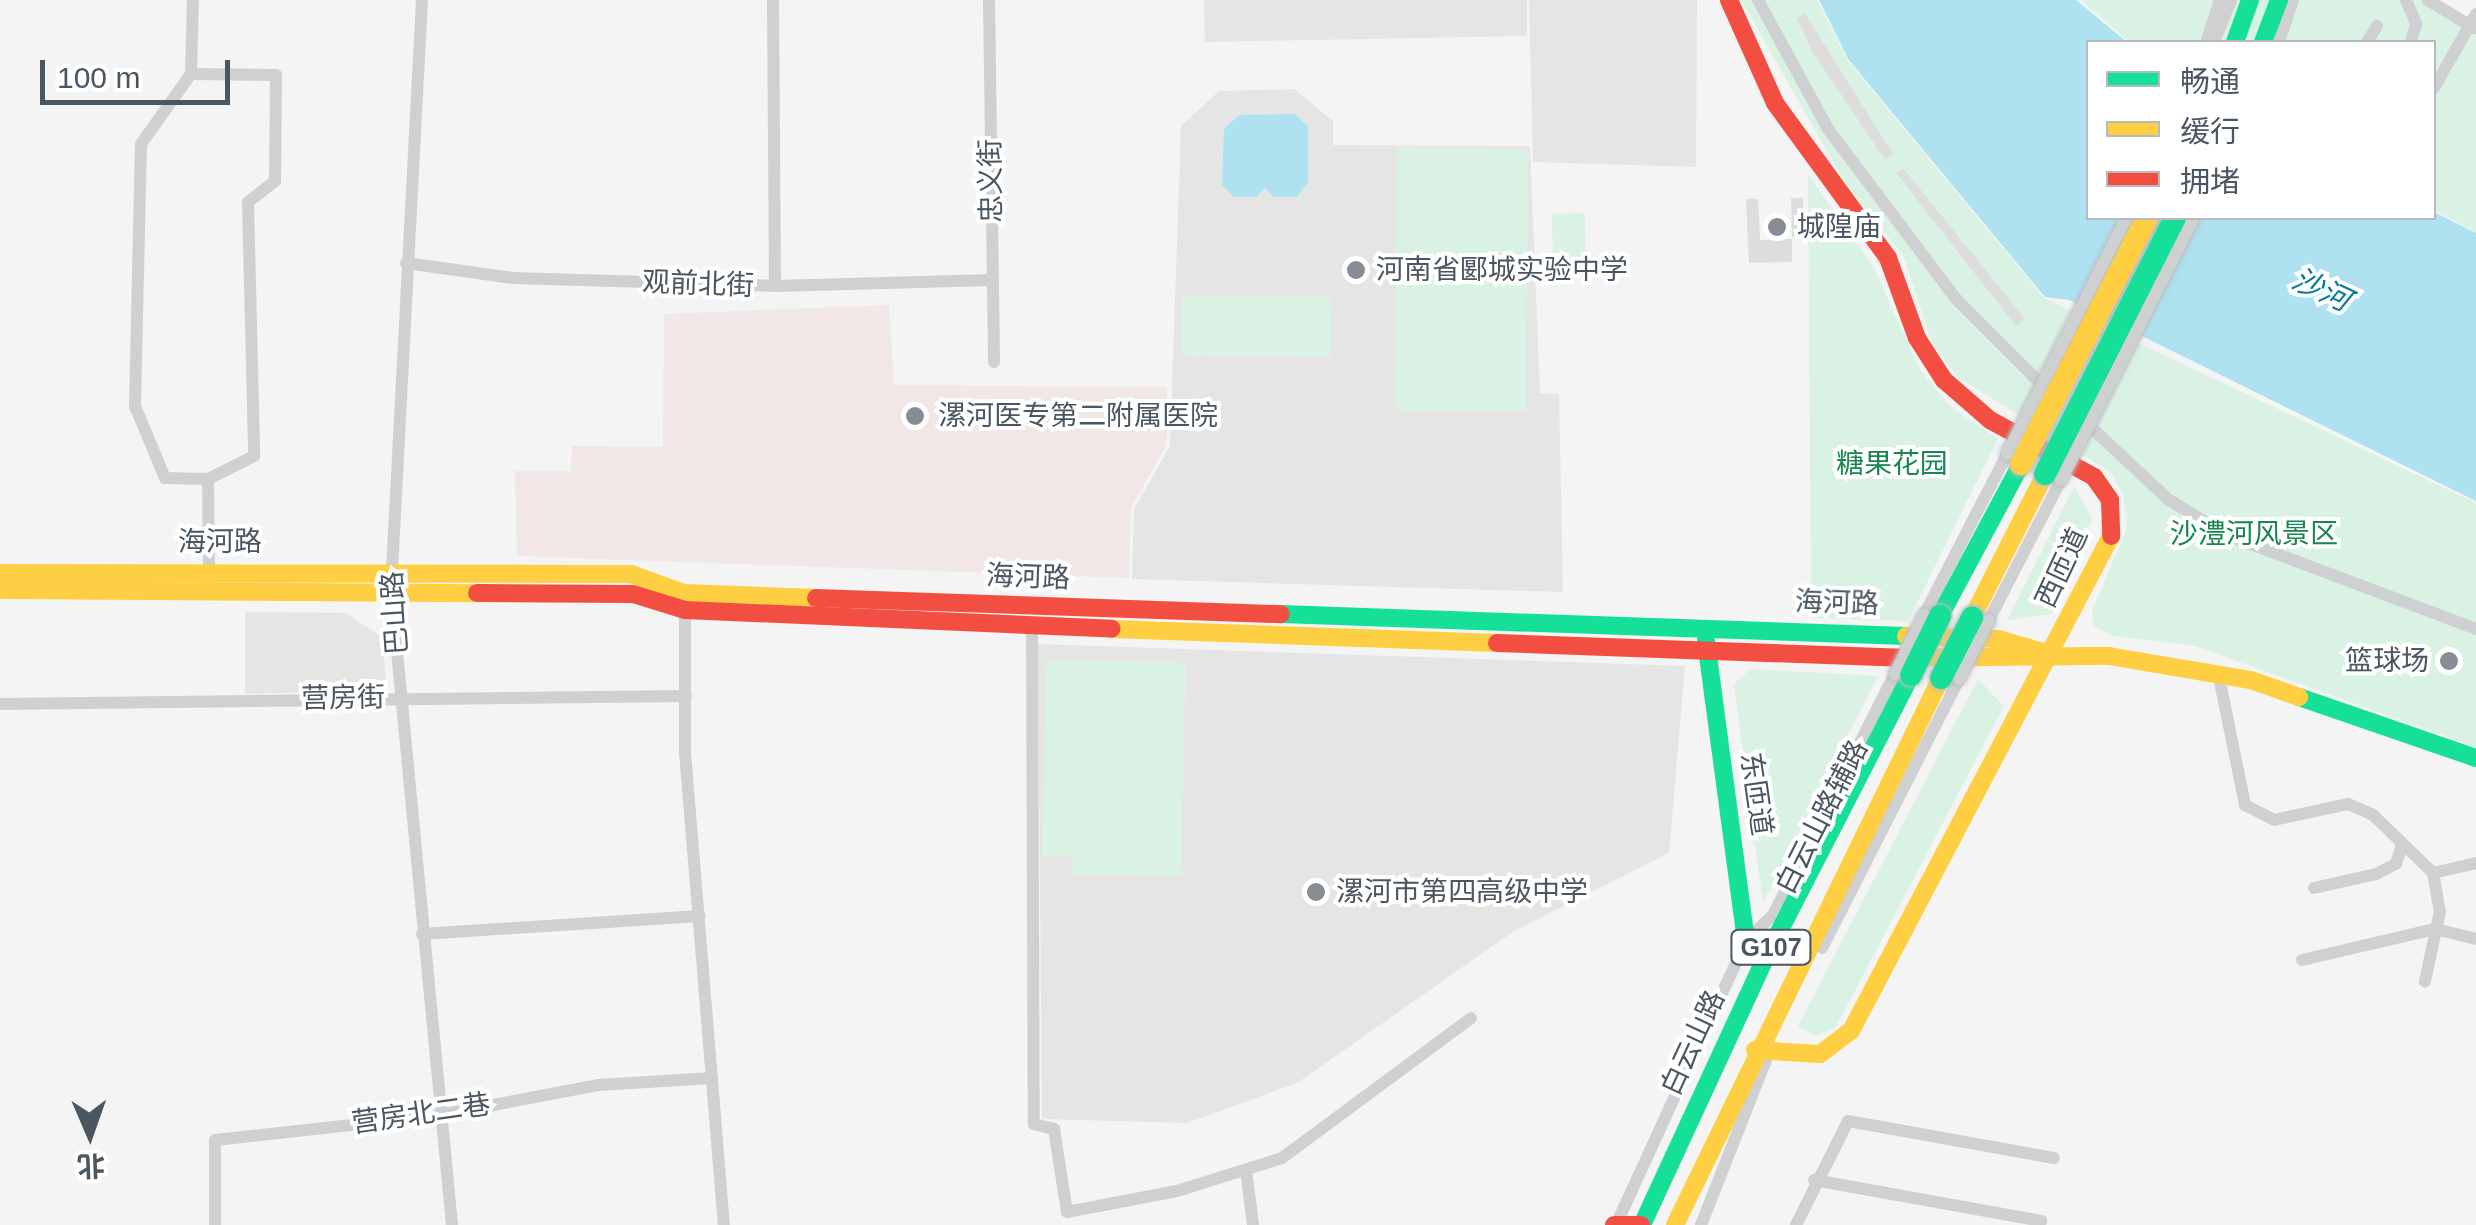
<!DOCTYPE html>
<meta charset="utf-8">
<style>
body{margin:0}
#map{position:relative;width:2476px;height:1225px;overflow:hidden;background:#f4f4f4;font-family:Helvetica,"Noto Sans SC",sans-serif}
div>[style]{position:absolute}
.education>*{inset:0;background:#e6e5e6}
.medical>*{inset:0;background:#f1e7e6}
.green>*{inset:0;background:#d9f2e3}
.water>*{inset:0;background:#aee2f0}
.building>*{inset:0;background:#ddddde}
.street>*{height:12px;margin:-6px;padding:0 6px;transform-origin:6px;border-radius:6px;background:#ced0d2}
.fast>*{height:18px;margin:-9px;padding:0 9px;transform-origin:9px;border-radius:9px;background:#16e098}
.slow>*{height:18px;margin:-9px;padding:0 9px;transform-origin:9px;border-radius:9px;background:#ffcf43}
.jam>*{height:18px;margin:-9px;padding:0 9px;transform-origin:9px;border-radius:9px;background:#f24e42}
.bridges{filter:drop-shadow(0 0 2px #b9bec3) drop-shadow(0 0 2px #b9bec3)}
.street-bridge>*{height:12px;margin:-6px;padding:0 6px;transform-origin:6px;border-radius:6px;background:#ced0d2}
.fast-bridge>*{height:22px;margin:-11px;padding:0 11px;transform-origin:11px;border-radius:11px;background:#16e098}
.slow-bridge>*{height:22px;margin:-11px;padding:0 11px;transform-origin:11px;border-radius:11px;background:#ffcf43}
.dots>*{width:28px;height:28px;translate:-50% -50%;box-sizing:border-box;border:5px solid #fff;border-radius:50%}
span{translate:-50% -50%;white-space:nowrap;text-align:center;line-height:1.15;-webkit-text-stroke:8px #fff;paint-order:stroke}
.shield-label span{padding:2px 8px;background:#fff;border:2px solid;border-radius:8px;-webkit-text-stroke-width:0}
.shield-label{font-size:25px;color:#4a5661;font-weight:700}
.street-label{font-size:28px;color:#4a5661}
.poi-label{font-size:28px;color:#4a5661}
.left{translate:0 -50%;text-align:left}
.right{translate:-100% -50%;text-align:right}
.park-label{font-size:28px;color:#17864f}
.water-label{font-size:30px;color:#0c7c9b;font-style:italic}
.legend{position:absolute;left:2086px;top:40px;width:350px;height:180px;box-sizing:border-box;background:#fff;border:2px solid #b7bbc0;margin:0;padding:12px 18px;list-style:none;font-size:30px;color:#4a5661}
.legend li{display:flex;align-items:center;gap:20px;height:50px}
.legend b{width:50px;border:2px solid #b7bbc0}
.north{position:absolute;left:40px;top:1085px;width:100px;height:100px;-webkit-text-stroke:8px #fff;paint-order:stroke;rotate:178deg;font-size:28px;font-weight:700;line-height:40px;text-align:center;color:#4a5661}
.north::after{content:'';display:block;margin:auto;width:35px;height:45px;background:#4a5661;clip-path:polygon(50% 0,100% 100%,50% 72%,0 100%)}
.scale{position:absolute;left:40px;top:60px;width:190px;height:45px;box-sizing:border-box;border:5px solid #4a5661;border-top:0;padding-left:12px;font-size:30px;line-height:35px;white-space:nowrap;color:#4a5661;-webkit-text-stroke:8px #fff;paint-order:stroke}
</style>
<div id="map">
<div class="education">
<div style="clip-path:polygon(1204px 0,1527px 0,1527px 36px,1205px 42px)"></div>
<div style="clip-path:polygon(1529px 0,1697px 0,1696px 167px,1533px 162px)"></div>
<div style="clip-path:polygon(1294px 89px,1333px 121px,1333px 145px,1530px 146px,1540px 393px,1559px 394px,1563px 592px,1132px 579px,1134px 509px,1170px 446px,1181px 126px,1219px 91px)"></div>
<div style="clip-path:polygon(245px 612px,346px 613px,383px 638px,386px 690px,245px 694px)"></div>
<div style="clip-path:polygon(1038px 644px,1685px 666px,1669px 853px,1514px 931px,1297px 1083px,1187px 1123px,1042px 1119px)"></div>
</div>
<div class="medical">
<div style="clip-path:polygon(889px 305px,894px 385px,1167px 387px,1167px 444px,1131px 508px,1129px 578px,517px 556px,515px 471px,571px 471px,572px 446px,663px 447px,664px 314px)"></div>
</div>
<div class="green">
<div style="clip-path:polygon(1741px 0,1817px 0,1847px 60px,2044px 298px,2476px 503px,2476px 747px,2195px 646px,2113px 636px,2094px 626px,2092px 611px,2127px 528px,2123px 494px,2109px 471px,1959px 378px,1932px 344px,1904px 257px,1847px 186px)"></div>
<div style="clip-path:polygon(2081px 0,2439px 0,2476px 22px,2476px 232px,2434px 210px,2434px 42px,2129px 42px)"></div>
<div style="clip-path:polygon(1397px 148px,1528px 149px,1526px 411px,1395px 410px)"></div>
<div style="clip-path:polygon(1808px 174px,1873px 266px,1920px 370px,1951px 407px,1998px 439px,1908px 621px,1811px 618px)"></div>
<div style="clip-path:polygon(1585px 213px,1586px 271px,1553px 272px,1552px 214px)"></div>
<div style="clip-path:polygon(1182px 296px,1331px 297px,1330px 357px,1182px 356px)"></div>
<div style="clip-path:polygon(2074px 486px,2092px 518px,2052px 614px,2007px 620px)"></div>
<div style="clip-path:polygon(1047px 660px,1186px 663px,1181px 876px,1072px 874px,1072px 857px,1042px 856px)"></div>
<div style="clip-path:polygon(1750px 669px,1878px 676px,1763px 903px,1734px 684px)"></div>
<div style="clip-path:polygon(1978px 679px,2004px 706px,1835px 1029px,1815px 1036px,1798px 1026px)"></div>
</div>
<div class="water">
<div style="clip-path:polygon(1819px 0,2076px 0,2127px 42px,2088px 42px,2088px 218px,2434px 212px,2476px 233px,2476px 501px,2069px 300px,2045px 297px,1848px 59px)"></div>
<div style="clip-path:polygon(1295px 114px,1308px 127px,1308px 182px,1297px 197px,1273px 197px,1265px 188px,1257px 197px,1234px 197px,1222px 185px,1224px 129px,1239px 115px)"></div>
</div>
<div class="building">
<div style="clip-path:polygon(1805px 14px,1893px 154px,1885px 160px,1812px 51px,1797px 18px)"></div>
<div style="clip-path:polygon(1903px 168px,2025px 319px,2016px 326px,1896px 173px)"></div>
<div style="clip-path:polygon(1791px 198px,1803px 198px,1804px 237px,1792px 237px)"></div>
<div style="clip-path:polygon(1746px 199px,1758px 199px,1760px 240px,1792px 239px,1792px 262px,1749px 263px)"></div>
</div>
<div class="street">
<div style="left:422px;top:0;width:590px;rotate:93.01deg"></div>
<div style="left:391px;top:589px;width:639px;rotate:84.52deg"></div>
<div style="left:773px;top:0;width:286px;rotate:89.6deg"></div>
<div style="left:989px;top:0;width:362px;rotate:89.2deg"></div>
<div style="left:1758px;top:0;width:147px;rotate:61.5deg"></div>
<div style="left:1828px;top:129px;width:213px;rotate:53deg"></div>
<div style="left:1956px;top:299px;width:127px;rotate:45deg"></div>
<div style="left:2406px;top:0;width:26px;rotate:67deg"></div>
<div style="left:2416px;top:24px;width:19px;rotate:106deg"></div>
<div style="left:2428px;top:0;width:54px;rotate:31.3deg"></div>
<div style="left:2207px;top:40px;width:42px;rotate:-72deg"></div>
<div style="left:2214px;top:42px;width:45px;rotate:-68deg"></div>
<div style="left:2279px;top:42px;width:44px;rotate:-71.6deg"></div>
<div style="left:2367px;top:42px;width:19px;rotate:-58deg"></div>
<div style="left:191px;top:74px;width:85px;rotate:0.7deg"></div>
<div style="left:276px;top:75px;width:106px;rotate:90.5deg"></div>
<div style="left:275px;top:181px;width:34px;rotate:142deg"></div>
<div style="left:248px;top:202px;width:254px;rotate:88.6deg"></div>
<div style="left:254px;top:456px;width:51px;rotate:153.4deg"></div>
<div style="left:208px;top:479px;width:43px;rotate:-178.7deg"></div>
<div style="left:165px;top:478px;width:78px;rotate:-112.6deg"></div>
<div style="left:135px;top:406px;width:262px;rotate:-88.7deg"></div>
<div style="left:141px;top:144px;width:86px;rotate:-54.5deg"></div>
<div style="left:191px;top:74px;width:74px;rotate:-88.5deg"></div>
<div style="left:2434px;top:88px;width:85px;rotate:-60.4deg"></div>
<div style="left:406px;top:263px;width:108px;rotate:8deg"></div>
<div style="left:513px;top:278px;width:262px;rotate:1.7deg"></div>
<div style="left:775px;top:286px;width:217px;rotate:-1.6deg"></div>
<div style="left:2081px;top:418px;width:120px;rotate:43deg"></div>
<div style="left:2169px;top:500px;width:70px;rotate:31deg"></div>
<div style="left:2229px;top:536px;width:264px;rotate:20.6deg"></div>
<div style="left:208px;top:479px;width:103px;rotate:89.4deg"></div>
<div style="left:685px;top:605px;width:147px;rotate:90deg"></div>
<div style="left:685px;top:752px;width:475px;rotate:85.3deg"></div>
<div style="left:1924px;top:615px;width:181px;rotate:-62.7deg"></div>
<div style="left:1989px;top:620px;width:157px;rotate:-62.8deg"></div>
<div style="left:1032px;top:626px;width:498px;rotate:89.8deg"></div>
<div style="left:1034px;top:1124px;width:21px;rotate:14deg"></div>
<div style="left:1054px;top:1129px;width:84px;rotate:81.1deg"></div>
<div style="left:1067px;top:1212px;width:112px;rotate:-10.8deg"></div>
<div style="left:1177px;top:1191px;width:110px;rotate:-17.4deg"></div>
<div style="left:1282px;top:1158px;width:235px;rotate:-36.5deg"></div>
<div style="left:2218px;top:672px;width:136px;rotate:78.5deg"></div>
<div style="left:2245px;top:805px;width:33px;rotate:27deg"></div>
<div style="left:2274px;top:820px;width:76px;rotate:-12.2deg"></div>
<div style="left:2348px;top:804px;width:26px;rotate:23deg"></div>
<div style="left:2372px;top:814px;width:85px;rotate:44deg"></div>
<div style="left:2433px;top:873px;width:39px;rotate:80deg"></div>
<div style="left:2440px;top:911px;width:72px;rotate:102.1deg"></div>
<div style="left:0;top:704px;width:686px;rotate:-0.67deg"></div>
<div style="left:2433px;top:873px;width:44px;rotate:-13.1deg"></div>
<div style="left:2314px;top:888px;width:64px;rotate:-12.7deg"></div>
<div style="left:2376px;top:874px;width:22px;rotate:-27deg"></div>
<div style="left:2396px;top:864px;width:21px;rotate:-73deg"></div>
<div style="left:422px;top:934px;width:278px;rotate:-3.7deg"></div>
<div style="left:1822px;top:948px;width:302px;rotate:-63deg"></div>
<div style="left:2302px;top:960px;width:137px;rotate:-13.1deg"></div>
<div style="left:2435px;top:929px;width:42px;rotate:13.7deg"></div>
<div style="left:1246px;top:1170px;width:55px;rotate:82.7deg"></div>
<div style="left:1814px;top:1180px;width:231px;rotate:10.2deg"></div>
<div style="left:215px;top:1225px;width:85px;rotate:-90deg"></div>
<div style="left:215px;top:1140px;width:226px;rotate:-6.3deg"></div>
<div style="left:440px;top:1115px;width:162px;rotate:-10.7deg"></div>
<div style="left:599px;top:1085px;width:113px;rotate:-3.5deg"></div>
<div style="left:1616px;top:1225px;width:312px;rotate:-65.4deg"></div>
<div style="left:1746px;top:941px;width:37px;rotate:-44deg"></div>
<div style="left:1773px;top:915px;width:270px;rotate:-63.2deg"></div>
<div style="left:1701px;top:1225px;width:183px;rotate:-68.5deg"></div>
<div style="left:1796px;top:1225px;width:116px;rotate:-63.4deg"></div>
<div style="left:1848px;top:1121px;width:209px;rotate:10.2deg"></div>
</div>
<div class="fast">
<div style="left:2235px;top:42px;width:45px;rotate:-70.3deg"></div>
<div style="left:2263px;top:42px;width:45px;rotate:-69.1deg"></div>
<div style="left:1281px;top:614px;width:625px;rotate:2.02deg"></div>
<div style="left:1940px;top:616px;width:172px;rotate:-61.9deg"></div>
<div style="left:1706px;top:641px;width:303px;rotate:82.4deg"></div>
<div style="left:1746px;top:941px;width:27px;rotate:48deg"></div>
<div style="left:2299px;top:697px;width:187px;rotate:19deg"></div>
<div style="left:1642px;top:1225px;width:291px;rotate:-65.2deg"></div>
<div style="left:1764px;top:961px;width:322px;rotate:-62.8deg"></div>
</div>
<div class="slow">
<div style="left:0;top:573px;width:631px;rotate:0.09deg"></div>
<div style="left:631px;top:574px;width:56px;rotate:19.7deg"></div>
<div style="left:684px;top:593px;width:132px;rotate:2.2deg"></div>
<div style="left:0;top:590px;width:477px;rotate:0.4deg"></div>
<div style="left:1972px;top:618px;width:161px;rotate:-63.1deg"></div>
<div style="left:1112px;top:629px;width:385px;rotate:2.1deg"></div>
<div style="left:1906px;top:636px;width:92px;rotate:1.9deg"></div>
<div style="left:1998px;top:639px;width:47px;rotate:16.1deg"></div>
<div style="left:1901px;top:658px;width:208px;rotate:-0.6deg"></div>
<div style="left:2109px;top:656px;width:144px;rotate:9.6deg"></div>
<div style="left:2251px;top:680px;width:51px;rotate:19.5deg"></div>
<div style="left:1755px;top:1050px;width:65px;rotate:3.5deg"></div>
<div style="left:1820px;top:1054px;width:39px;rotate:-37deg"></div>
<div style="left:1851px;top:1031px;width:559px;rotate:-62.29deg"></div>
<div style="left:1675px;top:1225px;width:608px;rotate:-64.07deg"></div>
</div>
<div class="jam">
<div style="left:1729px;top:0;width:113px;rotate:65.9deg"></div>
<div style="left:1775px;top:103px;width:192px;rotate:53.9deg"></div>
<div style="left:1888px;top:258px;width:85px;rotate:70.1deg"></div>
<div style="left:1917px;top:338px;width:50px;rotate:57.3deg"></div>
<div style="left:1944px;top:380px;width:61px;rotate:41deg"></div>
<div style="left:1990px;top:420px;width:119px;rotate:28.7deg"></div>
<div style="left:2094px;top:477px;width:28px;rotate:55deg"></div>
<div style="left:2110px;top:500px;width:36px;rotate:88deg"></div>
<div style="left:477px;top:593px;width:156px;rotate:0.4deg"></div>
<div style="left:633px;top:594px;width:54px;rotate:17.1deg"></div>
<div style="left:685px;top:610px;width:427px;rotate:2.5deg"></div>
<div style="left:816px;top:598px;width:465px;rotate:2deg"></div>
<div style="left:1497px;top:643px;width:404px;rotate:2.1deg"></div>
<div style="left:1614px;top:1225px;width:27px"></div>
</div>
<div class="bridges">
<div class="street-bridge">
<div style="left:2007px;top:454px;width:264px;rotate:-63.2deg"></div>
<div style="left:2061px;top:480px;width:294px;rotate:-63.1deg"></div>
<div style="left:1895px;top:674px;width:66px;rotate:-63.8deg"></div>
<div style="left:1959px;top:679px;width:66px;rotate:-63deg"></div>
</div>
<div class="fast-bridge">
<div style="left:2045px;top:474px;width:287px;rotate:-63.1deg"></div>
<div style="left:1911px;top:675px;width:66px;rotate:-63.8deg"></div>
<div style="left:1941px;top:678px;width:68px;rotate:-62.7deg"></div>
</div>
<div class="slow-bridge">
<div style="left:2021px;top:464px;width:276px;rotate:-62.9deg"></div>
</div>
</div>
<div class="dots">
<div style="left:1777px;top:227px;background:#868d94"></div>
<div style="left:1356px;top:270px;background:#868d94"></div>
<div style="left:915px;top:416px;background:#868d94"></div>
<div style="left:2449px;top:661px;background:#868d94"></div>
<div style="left:1316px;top:892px;background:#868d94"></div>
</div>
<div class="shield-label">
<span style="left:1771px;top:947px">G107</span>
</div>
<div class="street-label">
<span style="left:991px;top:181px;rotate:-91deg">忠义街</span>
<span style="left:698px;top:284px;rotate:2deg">观前北街</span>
<span style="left:220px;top:542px">海河路</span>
<span style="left:2062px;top:568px;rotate:-65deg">西匝道</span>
<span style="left:1028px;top:577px;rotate:2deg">海河路</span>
<span style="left:1837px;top:603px;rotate:2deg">海河路</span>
<span style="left:395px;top:613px;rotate:-94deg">巴山路</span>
<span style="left:343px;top:698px;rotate:-1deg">营房街</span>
<span style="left:1756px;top:794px;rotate:82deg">东匝道</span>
<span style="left:1822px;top:817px;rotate:-63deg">白云山路辅路</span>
<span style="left:1693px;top:1043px;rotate:-65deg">白云山路</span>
<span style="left:421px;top:1114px;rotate:-8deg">营房北二巷</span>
</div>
<div class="poi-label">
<span class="left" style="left:1797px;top:227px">城隍庙</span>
<span class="left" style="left:1376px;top:270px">河南省郾城实验中学</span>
<span class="left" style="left:938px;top:416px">漯河医专第二附属医院</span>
<span class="right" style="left:2429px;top:661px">篮球场</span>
<span class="left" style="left:1336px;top:892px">漯河市第四高级中学</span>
</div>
<div class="park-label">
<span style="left:1892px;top:464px">糖果花园</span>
<span style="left:2254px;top:534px">沙澧河风景区</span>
</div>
<div class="water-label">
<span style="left:2321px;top:290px;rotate:25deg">沙河</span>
</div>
<ul class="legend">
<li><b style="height:12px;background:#16e098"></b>畅通</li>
<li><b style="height:12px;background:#ffcf43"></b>缓行</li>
<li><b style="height:12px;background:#f24e42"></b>拥堵</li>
</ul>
<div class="north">北</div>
<div class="scale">100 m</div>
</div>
